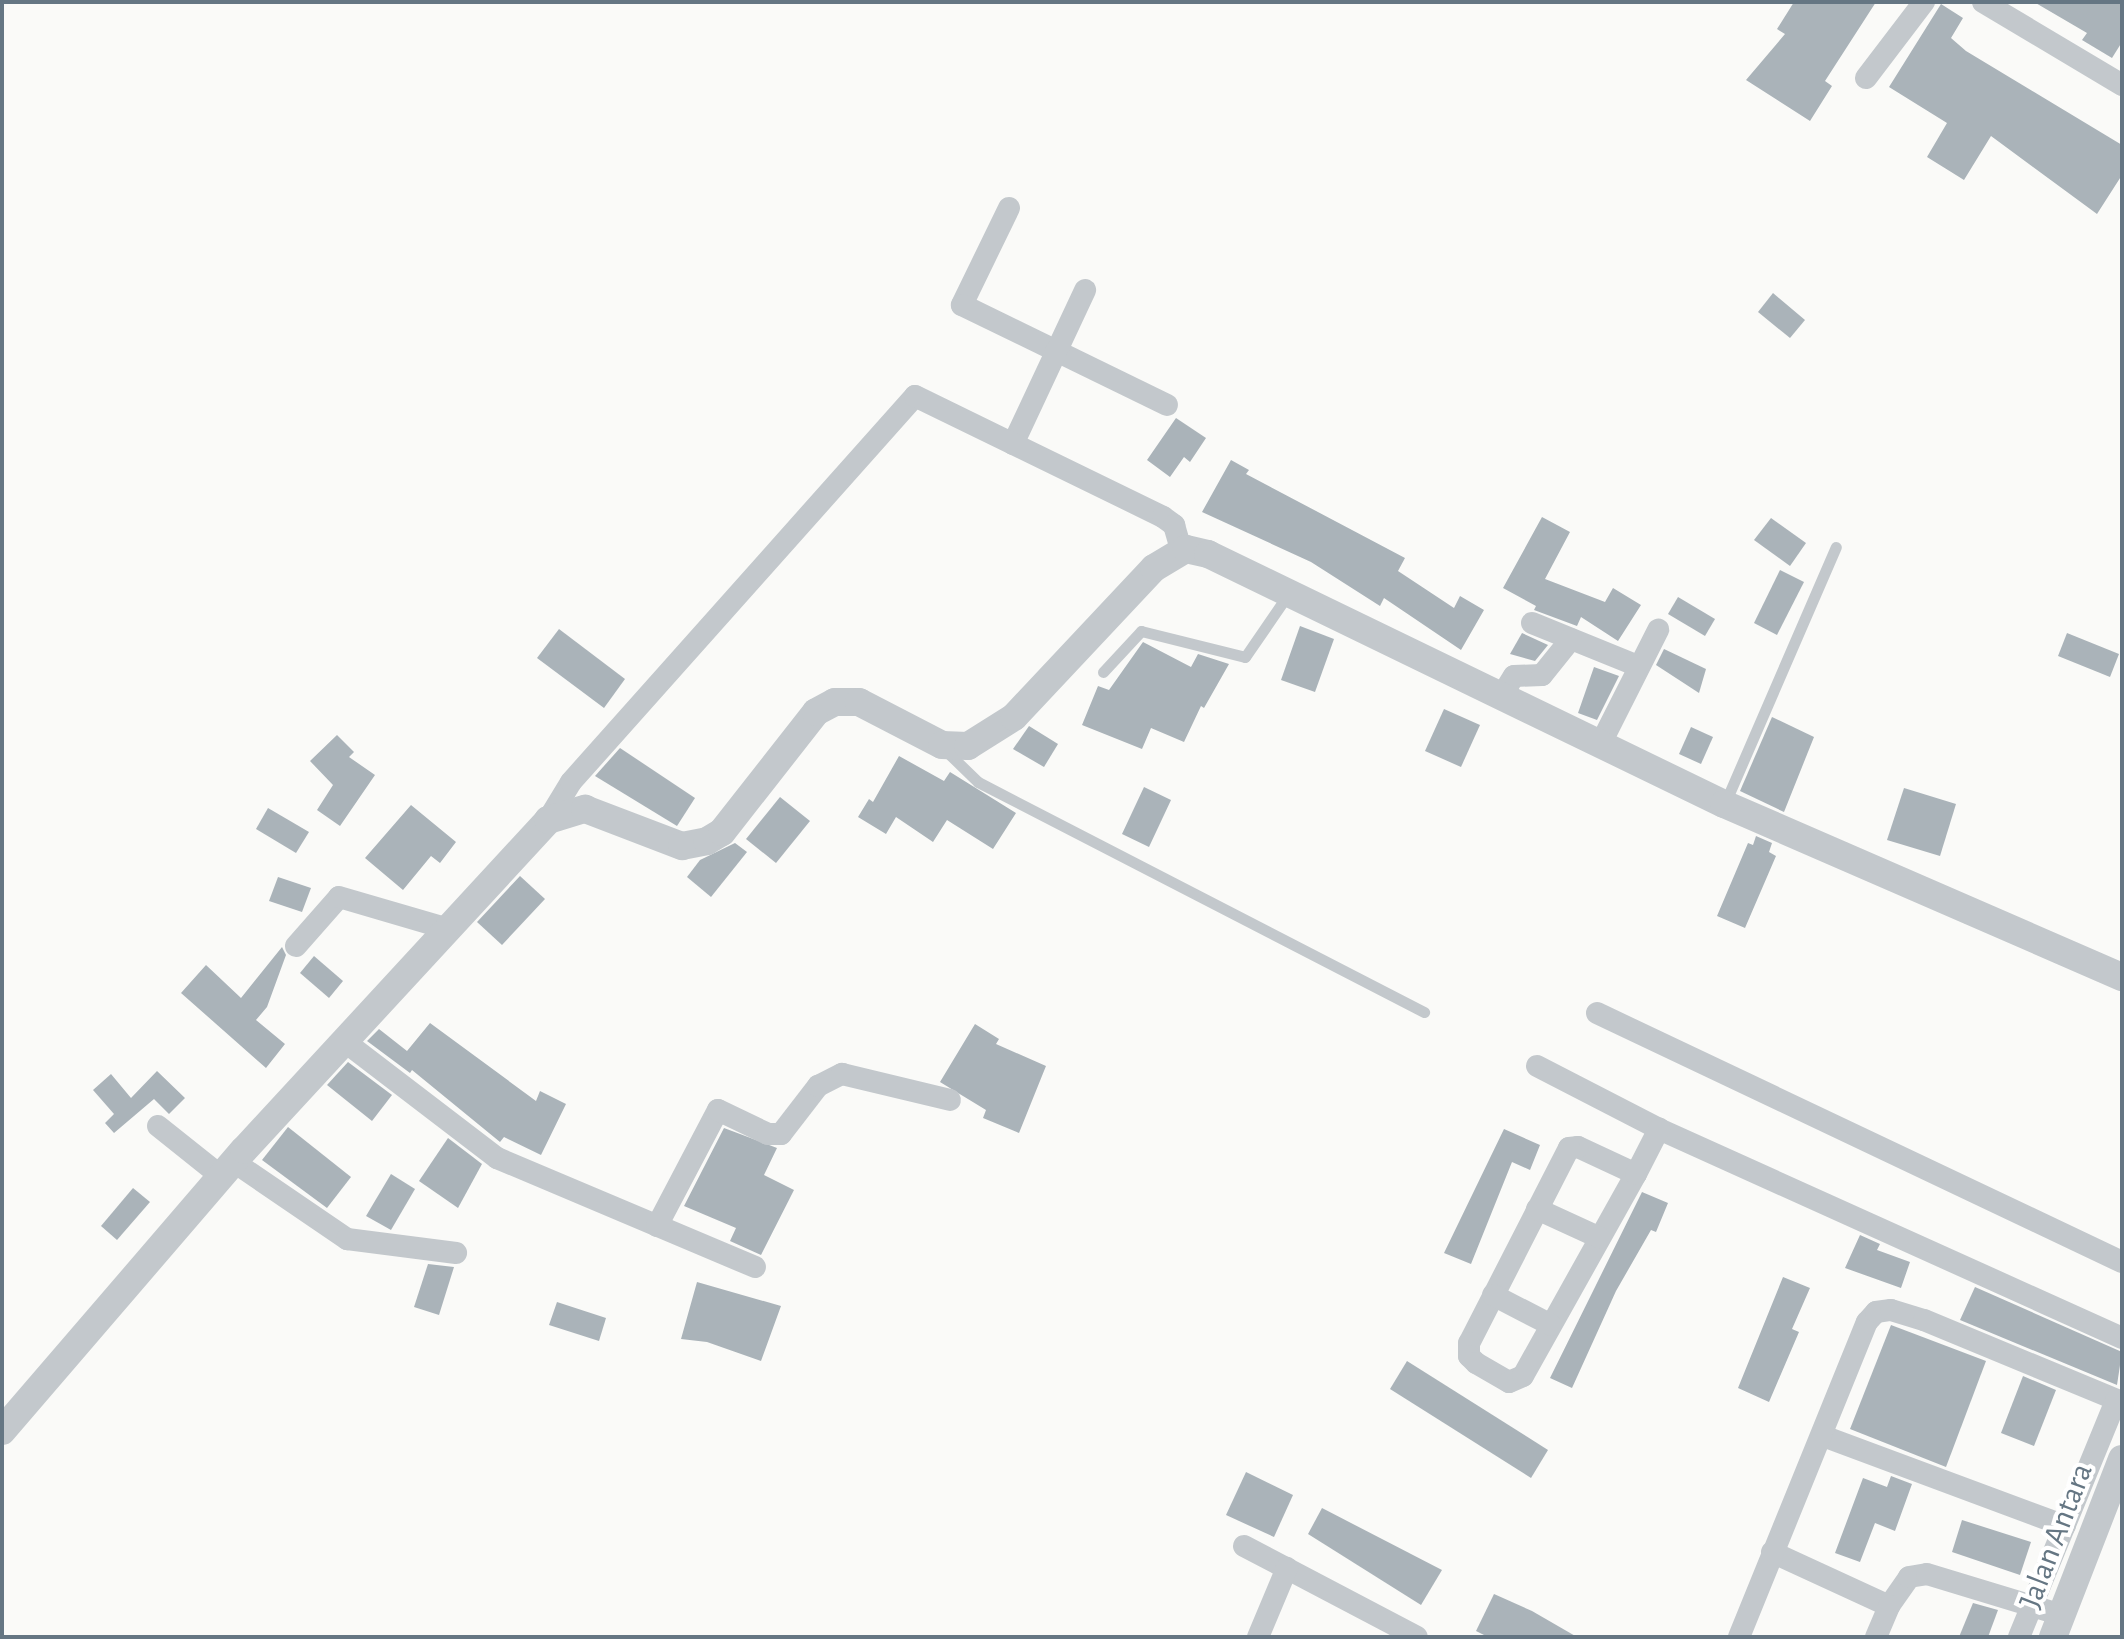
<!DOCTYPE html>
<style>
body{margin:0}
#map{position:relative;width:2124px;height:1639px;overflow:hidden;background:#fafaf8;font-family:"Alegreya Sans",sans-serif}
div>[style]{position:absolute}
.building>*{inset:0;background:#aab3b9}
.service>*{height:11px;margin:-5.5px;padding:0 5.5px;transform-origin:5.5px;border-radius:5.5px;background:#c3c8cc}
.minor>*{height:22px;margin:-11px;padding:0 11px;transform-origin:11px;border-radius:11px;background:#c3c8cc}
.tertiary>*{height:28px;margin:-14px;padding:0 14px;transform-origin:14px;border-radius:14px;background:#c3c8cc}
span{translate:-50% -50%;white-space:nowrap;text-align:center;line-height:1.15;-webkit-text-stroke:8px #fff;paint-order:stroke}
.street-label{font-size:32px;color:#657683}
.frame{position:absolute;inset:0;border:4px solid #657683;pointer-events:none}
</style>
<div id="map">
<div class="building">
<div style="clip-path:polygon(1794px 2px,1876px 2px,1825px 81px,1832px 86px,1810px 121px,1746px 80px,1785px 34px,1777px 29px)"></div>
<div style="clip-path:polygon(2034px 2px,2122px 2px,2122px 42px,2112px 58px,2082px 40px,2087px 33px)"></div>
<div style="clip-path:polygon(1941px 4px,1963px 18px,1951px 38px,1966px 51px,2122px 145px,2122px 175px,2097px 214px,1991px 136px,1964px 180px,1927px 157px,1947px 123px,1889px 87px)"></div>
<div style="clip-path:polygon(1773px 293px,1805px 320px,1790px 338px,1758px 312px)"></div>
<div style="clip-path:polygon(1176px 418px,1206px 438px,1190px 462px,1184px 457px,1170px 477px,1147px 460px)"></div>
<div style="clip-path:polygon(1231px 460px,1249px 470px,1246px 474px,1405px 558px,1398px 571px,1454px 608px,1460px 596px,1484px 610px,1461px 650px,1384px 598px,1380px 606px,1311px 562px,1202px 512px)"></div>
<div style="clip-path:polygon(1542px 517px,1570px 532px,1545px 579px,1605px 602px,1613px 588px,1641px 605px,1618px 641px,1581px 617px,1577px 626px,1534px 610px,1536px 606px,1503px 588px)"></div>
<div style="clip-path:polygon(1771px 518px,1806px 543px,1790px 566px,1754px 540px)"></div>
<div style="clip-path:polygon(1780px 570px,1804px 582px,1777px 635px,1754px 623px)"></div>
<div style="clip-path:polygon(1678px 597px,1715px 619px,1705px 636px,1668px 614px)"></div>
<div style="clip-path:polygon(1300px 626px,1334px 639px,1315px 692px,1281px 680px)"></div>
<div style="clip-path:polygon(559px 629px,625px 679px,604px 708px,537px 658px)"></div>
<div style="clip-path:polygon(1522px 633px,1548px 645px,1535px 661px,1510px 654px)"></div>
<div style="clip-path:polygon(2067px 633px,2119px 654px,2110px 677px,2058px 656px)"></div>
<div style="clip-path:polygon(1143px 642px,1191px 667px,1198px 654px,1229px 664px,1204px 708px,1201px 706px,1184px 742px,1151px 728px,1142px 749px,1082px 725px,1098px 686px,1109px 690px)"></div>
<div style="clip-path:polygon(1664px 649px,1706px 669px,1699px 693px,1656px 665px)"></div>
<div style="clip-path:polygon(1594px 667px,1619px 676px,1597px 720px,1578px 713px)"></div>
<div style="clip-path:polygon(1444px 709px,1480px 725px,1461px 767px,1425px 751px)"></div>
<div style="clip-path:polygon(1772px 717px,1814px 737px,1784px 812px,1740px 791px)"></div>
<div style="clip-path:polygon(1029px 726px,1058px 744px,1044px 767px,1013px 749px)"></div>
<div style="clip-path:polygon(1691px 727px,1713px 737px,1701px 764px,1679px 754px)"></div>
<div style="clip-path:polygon(337px 735px,354px 752px,349px 757px,375px 775px,340px 826px,317px 810px,333px 785px,310px 761px)"></div>
<div style="clip-path:polygon(620px 748px,695px 798px,677px 826px,595px 776px)"></div>
<div style="clip-path:polygon(899px 756px,944px 781px,950px 772px,1016px 813px,993px 849px,947px 820px,933px 842px,896px 817px,886px 834px,858px 817px,869px 799px,873px 802px)"></div>
<div style="clip-path:polygon(1144px 787px,1171px 800px,1149px 847px,1122px 834px)"></div>
<div style="clip-path:polygon(1904px 788px,1956px 804px,1940px 856px,1887px 840px)"></div>
<div style="clip-path:polygon(780px 797px,810px 821px,776px 863px,746px 839px)"></div>
<div style="clip-path:polygon(411px 805px,456px 842px,440px 863px,431px 856px,403px 890px,365px 858px)"></div>
<div style="clip-path:polygon(268px 808px,309px 832px,296px 853px,256px 829px)"></div>
<div style="clip-path:polygon(1756px 836px,1772px 843px,1769px 852px,1776px 856px,1745px 928px,1717px 916px,1748px 843px,1753px 845px)"></div>
<div style="clip-path:polygon(735px 843px,747px 852px,711px 897px,687px 877px,700px 860px)"></div>
<div style="clip-path:polygon(520px 876px,545px 899px,502px 945px,477px 922px)"></div>
<div style="clip-path:polygon(278px 877px,311px 888px,302px 912px,269px 901px)"></div>
<div style="clip-path:polygon(282px 947px,286px 955px,267px 1007px,256px 1020px,285px 1044px,266px 1068px,181px 993px,206px 965px,241px 998px)"></div>
<div style="clip-path:polygon(314px 956px,343px 981px,329px 998px,300px 973px)"></div>
<div style="clip-path:polygon(430px 1023px,536px 1101px,540px 1091px,566px 1104px,541px 1155px,504px 1137px,500px 1142px,412px 1070px,410px 1073px,367px 1041px,379px 1029px,407px 1051px)"></div>
<div style="clip-path:polygon(975px 1024px,999px 1039px,996px 1044px,1046px 1066px,1019px 1133px,983px 1118px,986px 1110px,940px 1082px)"></div>
<div style="clip-path:polygon(348px 1062px,392px 1095px,372px 1121px,327px 1085px)"></div>
<div style="clip-path:polygon(157px 1071px,185px 1098px,169px 1114px,154px 1099px,114px 1133px,105px 1123px,114px 1114px,93px 1090px,111px 1074px,131px 1098px)"></div>
<div style="clip-path:polygon(288px 1127px,351px 1177px,327px 1208px,262px 1160px)"></div>
<div style="clip-path:polygon(724px 1128px,777px 1148px,764px 1175px,794px 1190px,761px 1255px,730px 1241px,736px 1228px,684px 1206px)"></div>
<div style="clip-path:polygon(1504px 1129px,1540px 1145px,1530px 1170px,1512px 1162px,1471px 1264px,1444px 1253px)"></div>
<div style="clip-path:polygon(448px 1138px,482px 1164px,458px 1208px,419px 1181px)"></div>
<div style="clip-path:polygon(391px 1174px,415px 1189px,391px 1230px,366px 1216px)"></div>
<div style="clip-path:polygon(133px 1188px,150px 1202px,117px 1240px,101px 1226px)"></div>
<div style="clip-path:polygon(1642px 1192px,1668px 1203px,1656px 1232px,1651px 1230px,1616px 1291px,1572px 1388px,1550px 1378px)"></div>
<div style="clip-path:polygon(1860px 1235px,1880px 1244px,1877px 1250px,1910px 1262px,1901px 1288px,1845px 1268px)"></div>
<div style="clip-path:polygon(428px 1264px,454px 1267px,439px 1315px,414px 1307px)"></div>
<div style="clip-path:polygon(1783px 1277px,1810px 1288px,1792px 1329px,1799px 1332px,1769px 1402px,1738px 1388px)"></div>
<div style="clip-path:polygon(697px 1282px,781px 1306px,761px 1361px,707px 1342px,681px 1339px)"></div>
<div style="clip-path:polygon(1975px 1287px,2122px 1352px,2117px 1385px,1960px 1320px)"></div>
<div style="clip-path:polygon(557px 1302px,606px 1318px,599px 1341px,549px 1325px)"></div>
<div style="clip-path:polygon(1891px 1325px,1986px 1361px,1946px 1467px,1850px 1429px)"></div>
<div style="clip-path:polygon(1407px 1361px,1548px 1450px,1531px 1478px,1390px 1389px)"></div>
<div style="clip-path:polygon(2023px 1376px,2056px 1390px,2034px 1446px,2001px 1433px)"></div>
<div style="clip-path:polygon(1246px 1472px,1293px 1495px,1274px 1537px,1226px 1515px)"></div>
<div style="clip-path:polygon(1891px 1476px,1912px 1484px,1895px 1531px,1875px 1523px,1860px 1562px,1835px 1553px,1863px 1478px,1887px 1487px)"></div>
<div style="clip-path:polygon(1322px 1508px,1442px 1570px,1421px 1605px,1308px 1534px)"></div>
<div style="clip-path:polygon(1962px 1520px,2031px 1542px,2020px 1575px,1952px 1552px)"></div>
<div style="clip-path:polygon(1494px 1594px,1532px 1611px,1577px 1637px,1488px 1637px,1476px 1631px)"></div>
<div style="clip-path:polygon(1973px 1603px,1998px 1610px,1988px 1637px,1959px 1637px)"></div>
</div>
<div class="service">
<div style="left:1103px;top:672px;width:56px;rotate:-47.2deg"></div>
<div style="left:1141px;top:631px;width:107px;rotate:14deg"></div>
<div style="left:1245px;top:657px;width:78px;rotate:-55.5deg"></div>
<div style="left:944px;top:749px;width:47px;rotate:44.1deg"></div>
<div style="left:978px;top:782px;width:502px;rotate:27.28deg"></div>
<div style="left:1725px;top:803px;width:279px;rotate:-66.6deg"></div>
</div>
<div class="minor">
<div style="left:1983px;top:2px;width:162px;rotate:30.8deg"></div>
<div style="left:1866px;top:78px;width:96px;rotate:-52.7deg"></div>
<div style="left:1009px;top:208px;width:108px;rotate:115.9deg"></div>
<div style="left:962px;top:305px;width:228px;rotate:26deg"></div>
<div style="left:1013px;top:444px;width:170px;rotate:-64.9deg"></div>
<div style="left:1532px;top:623px;width:114px;rotate:22.1deg"></div>
<div style="left:1502px;top:695px;width:22px;rotate:-58deg"></div>
<div style="left:1514px;top:676px;width:28px;rotate:-2deg"></div>
<div style="left:1542px;top:675px;width:46px;rotate:-51.1deg"></div>
<div style="left:1601px;top:743px;width:127px;rotate:-63.2deg"></div>
<div style="left:548px;top:820px;width:44px;rotate:-58.8deg"></div>
<div style="left:571px;top:782px;width:517px;rotate:-48.29deg"></div>
<div style="left:915px;top:396px;width:276px;rotate:26deg"></div>
<div style="left:1163px;top:517px;width:14px;rotate:36deg"></div>
<div style="left:1174px;top:525px;width:26px;rotate:74deg"></div>
<div style="left:296px;top:946px;width:65px;rotate:-48.7deg"></div>
<div style="left:339px;top:897px;width:110px;rotate:16.3deg"></div>
<div style="left:1597px;top:1013px;width:581px;rotate:25.37deg"></div>
<div style="left:344px;top:1041px;width:193px;rotate:37.4deg"></div>
<div style="left:497px;top:1158px;width:280px;rotate:22.9deg"></div>
<div style="left:1537px;top:1066px;width:137px;rotate:27.3deg"></div>
<div style="left:1659px;top:1129px;width:508px;rotate:24.29deg"></div>
<div style="left:158px;top:1126px;width:82px;rotate:38.6deg"></div>
<div style="left:234px;top:1162px;width:137px;rotate:34.3deg"></div>
<div style="left:347px;top:1239px;width:110px;rotate:7.3deg"></div>
<div style="left:1636px;top:1174px;width:64px;rotate:-155deg"></div>
<div style="left:1578px;top:1147px;width:9px;rotate:174deg"></div>
<div style="left:1569px;top:1148px;width:219px;rotate:117.1deg"></div>
<div style="left:1469px;top:1343px;width:13px;rotate:90deg"></div>
<div style="left:1469px;top:1356px;width:10px;rotate:45deg"></div>
<div style="left:1476px;top:1363px;width:38px;rotate:30deg"></div>
<div style="left:1509px;top:1382px;width:15px;rotate:-23deg"></div>
<div style="left:1523px;top:1376px;width:231px;rotate:-60.8deg"></div>
<div style="left:1636px;top:1174px;width:51px;rotate:-62.9deg"></div>
<div style="left:1537px;top:1209px;width:69px;rotate:24.7deg"></div>
<div style="left:657px;top:1226px;width:131px;rotate:-62.3deg"></div>
<div style="left:718px;top:1110px;width:55px;rotate:25.6deg"></div>
<div style="left:768px;top:1134px;width:13px"></div>
<div style="left:781px;top:1134px;width:61px;rotate:-52.4deg"></div>
<div style="left:818px;top:1086px;width:27px;rotate:-27deg"></div>
<div style="left:842px;top:1074px;width:111px;rotate:13.5deg"></div>
<div style="left:1493px;top:1295px;width:65px;rotate:27.3deg"></div>
<div style="left:1823px;top:1436px;width:258px;rotate:20.4deg"></div>
<div style="left:1244px;top:1546px;width:195px;rotate:27.7deg"></div>
<div style="left:1772px;top:1552px;width:129px;rotate:24.8deg"></div>
<div style="left:1889px;top:1606px;width:35px;rotate:-55deg"></div>
<div style="left:1909px;top:1577px;width:18px;rotate:-9deg"></div>
<div style="left:1927px;top:1574px;width:141px;rotate:16.9deg"></div>
<div style="left:1258px;top:1637px;width:75px;rotate:-67.2deg"></div>
<div style="left:1739px;top:1637px;width:340px;rotate:-67.9deg"></div>
<div style="left:1867px;top:1322px;width:13px;rotate:-48deg"></div>
<div style="left:1876px;top:1312px;width:15px;rotate:-8deg"></div>
<div style="left:1891px;top:1310px;width:34px;rotate:17deg"></div>
<div style="left:1924px;top:1320px;width:214px;rotate:22.5deg"></div>
<div style="left:1876px;top:1637px;width:34px;rotate:-67deg"></div>
<div style="left:2019px;top:1637px;width:256px;rotate:-67.7deg"></div>
</div>
<div class="tertiary">
<div style="left:2px;top:1431px;width:371px;rotate:-49.3deg"></div>
<div style="left:244px;top:1150px;width:449px;rotate:-47.3deg"></div>
<div style="left:548px;top:820px;width:39px;rotate:-17deg"></div>
<div style="left:585px;top:809px;width:104px;rotate:20.9deg"></div>
<div style="left:682px;top:846px;width:25px;rotate:-11deg"></div>
<div style="left:707px;top:841px;width:17px;rotate:-31deg"></div>
<div style="left:722px;top:832px;width:152px;rotate:-51.9deg"></div>
<div style="left:816px;top:712px;width:21px;rotate:-28deg"></div>
<div style="left:835px;top:702px;width:24px"></div>
<div style="left:859px;top:702px;width:93px;rotate:27.4deg"></div>
<div style="left:942px;top:745px;width:26px;rotate:2deg"></div>
<div style="left:968px;top:746px;width:54px;rotate:-32.2deg"></div>
<div style="left:1014px;top:717px;width:204px;rotate:-46.8deg"></div>
<div style="left:1154px;top:568px;width:37px;rotate:-31deg"></div>
<div style="left:1186px;top:549px;width:23px;rotate:13deg"></div>
<div style="left:1208px;top:554px;width:573px;rotate:25.85deg"></div>
<div style="left:1724px;top:804px;width:434px;rotate:23.5deg"></div>
<div style="left:2053px;top:1637px;width:191px;rotate:-68.8deg"></div>
</div>
<div class="street-label">
<span style="left:2056px;top:1536px;rotate:-69deg">Jalan Antara</span>
</div>
<div class="frame"></div>
</div>
